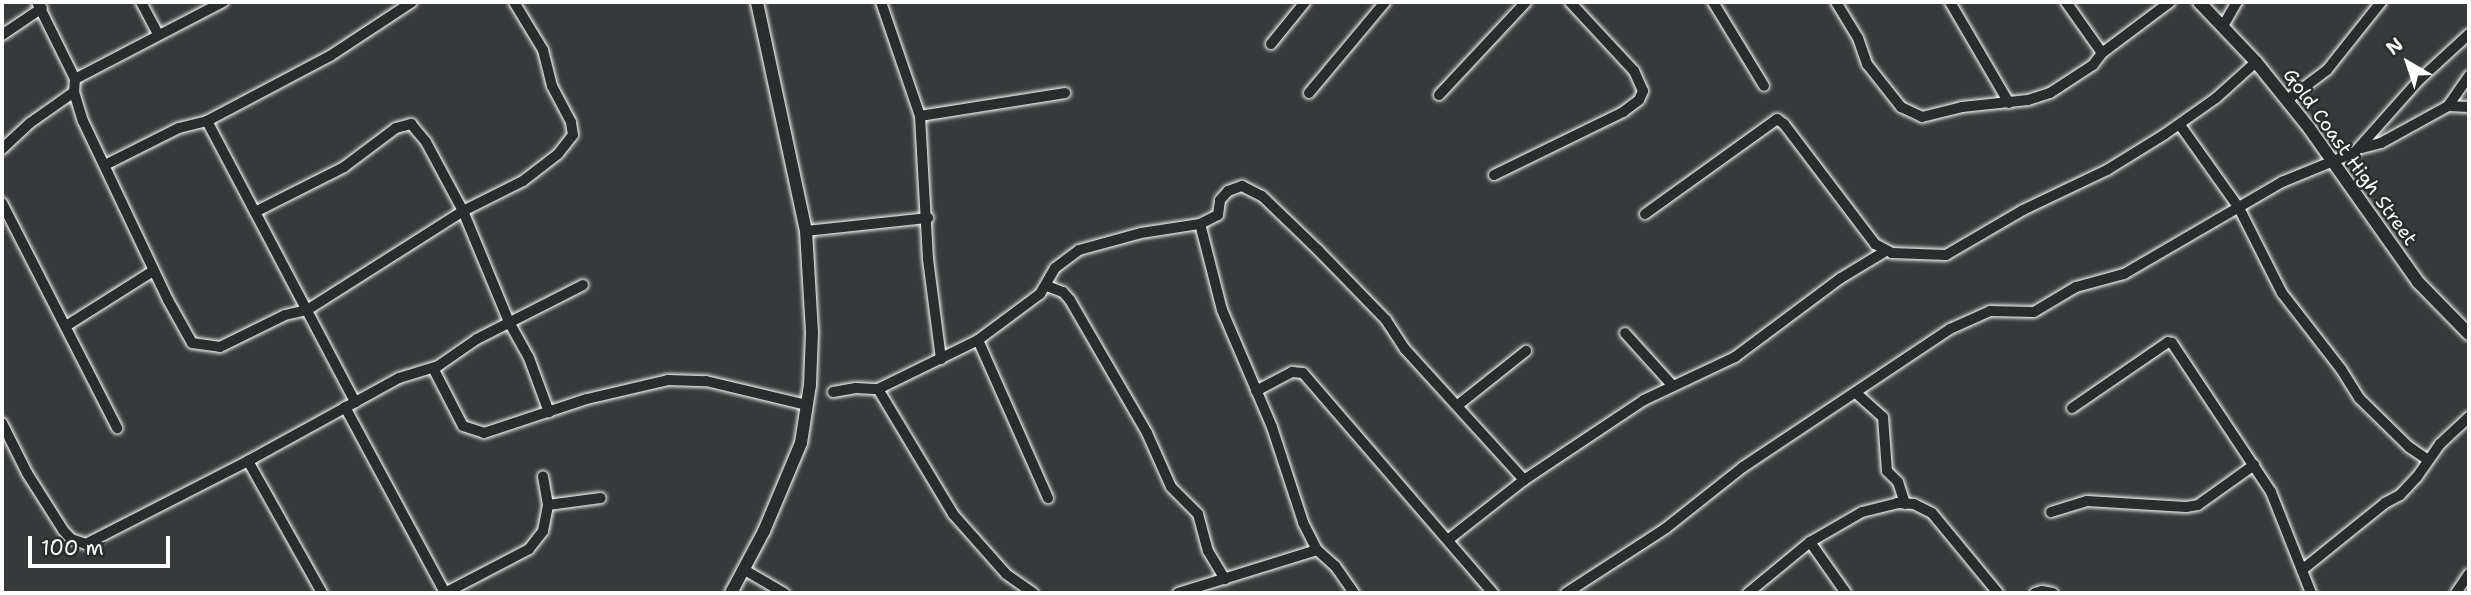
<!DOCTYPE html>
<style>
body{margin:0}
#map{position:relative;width:2471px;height:595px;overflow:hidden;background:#373a3b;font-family:"Shantell Sans",sans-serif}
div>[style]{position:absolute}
.roads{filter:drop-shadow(0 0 2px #fff) drop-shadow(0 0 2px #fff)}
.street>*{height:10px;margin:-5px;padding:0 5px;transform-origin:5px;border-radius:5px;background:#2a2d2e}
.secondary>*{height:12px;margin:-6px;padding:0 6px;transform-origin:6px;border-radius:6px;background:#2a2d2e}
span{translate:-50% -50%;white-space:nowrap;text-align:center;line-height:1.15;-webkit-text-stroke:5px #2a2d2e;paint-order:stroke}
.street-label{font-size:19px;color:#fff}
.frame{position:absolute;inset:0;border:4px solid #fff;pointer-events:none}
.north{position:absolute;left:2373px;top:28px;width:70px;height:70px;-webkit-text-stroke:5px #2a2d2e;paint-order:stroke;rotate:321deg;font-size:19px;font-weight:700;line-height:28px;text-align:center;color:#fff}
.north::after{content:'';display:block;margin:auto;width:24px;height:32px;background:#fff;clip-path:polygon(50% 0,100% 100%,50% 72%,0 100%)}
.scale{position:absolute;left:28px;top:536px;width:142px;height:32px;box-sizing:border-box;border:4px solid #fff;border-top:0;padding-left:9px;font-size:21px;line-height:24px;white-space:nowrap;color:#fff;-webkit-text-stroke:5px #2a2d2e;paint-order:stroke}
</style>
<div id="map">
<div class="roads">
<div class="street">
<div style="left:37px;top:2px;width:86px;rotate:63.7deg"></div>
<div style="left:75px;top:79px;width:13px;rotate:94deg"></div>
<div style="left:74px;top:92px;width:30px;rotate:73deg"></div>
<div style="left:83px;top:121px;width:198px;rotate:64.6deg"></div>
<div style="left:168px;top:300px;width:49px;rotate:60.8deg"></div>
<div style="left:192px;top:343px;width:28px;rotate:8deg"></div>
<div style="left:220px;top:347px;width:72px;rotate:-26.2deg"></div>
<div style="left:285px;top:315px;width:23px;rotate:-13deg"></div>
<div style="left:307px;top:310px;width:185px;rotate:-32.4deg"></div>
<div style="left:463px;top:211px;width:67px;rotate:-26.6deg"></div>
<div style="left:523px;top:181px;width:44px;rotate:-37.6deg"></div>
<div style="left:558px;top:154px;width:24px;rotate:-52deg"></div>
<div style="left:573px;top:135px;width:13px;rotate:-99deg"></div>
<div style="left:571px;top:122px;width:41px;rotate:-117.8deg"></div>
<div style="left:552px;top:86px;width:37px;rotate:-104deg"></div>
<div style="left:543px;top:50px;width:56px;rotate:-121.1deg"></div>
<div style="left:141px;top:2px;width:36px;rotate:62deg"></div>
<div style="left:881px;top:2px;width:120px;rotate:71.1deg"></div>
<div style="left:920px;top:116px;width:143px;rotate:86.8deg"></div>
<div style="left:928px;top:259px;width:101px;rotate:82.6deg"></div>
<div style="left:1713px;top:2px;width:98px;rotate:58.7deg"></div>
<div style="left:1836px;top:2px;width:42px;rotate:58.6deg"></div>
<div style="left:1858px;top:38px;width:28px;rotate:71deg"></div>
<div style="left:1867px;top:64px;width:55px;rotate:51.7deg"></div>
<div style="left:1901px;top:107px;width:23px;rotate:25deg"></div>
<div style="left:1922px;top:117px;width:41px;rotate:-14deg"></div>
<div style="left:1962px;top:107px;width:66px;rotate:-6.1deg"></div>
<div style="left:2028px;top:100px;width:23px;rotate:-18deg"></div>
<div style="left:2050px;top:93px;width:51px;rotate:-33.1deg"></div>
<div style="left:2093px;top:65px;width:15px;rotate:-53deg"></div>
<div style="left:2102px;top:53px;width:85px;rotate:-36.9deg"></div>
<div style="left:1950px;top:2px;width:117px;rotate:59.7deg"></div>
<div style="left:2066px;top:2px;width:62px;rotate:54.8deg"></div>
<div style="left:2223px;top:26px;width:28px;rotate:-60deg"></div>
<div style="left:2px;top:35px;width:48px;rotate:-34deg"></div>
<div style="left:1271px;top:44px;width:54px;rotate:-51deg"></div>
<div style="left:75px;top:79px;width:167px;rotate:-27.5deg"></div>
<div style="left:1309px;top:93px;width:119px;rotate:-50.1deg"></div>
<div style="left:1439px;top:95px;width:127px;rotate:-46.9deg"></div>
<div style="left:2287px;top:100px;width:50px;rotate:-36.9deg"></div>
<div style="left:2327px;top:70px;width:87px;rotate:-51.5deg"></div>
<div style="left:2448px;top:106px;width:37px;rotate:-55deg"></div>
<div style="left:920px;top:116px;width:147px;rotate:-9deg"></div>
<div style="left:207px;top:121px;width:318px;rotate:62.2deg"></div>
<div style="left:2180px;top:125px;width:102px;rotate:54.6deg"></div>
<div style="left:2239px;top:208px;width:95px;rotate:63.2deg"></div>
<div style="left:2282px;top:293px;width:96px;rotate:52.2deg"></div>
<div style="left:2341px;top:369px;width:34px;rotate:58deg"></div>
<div style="left:2359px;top:398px;width:70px;rotate:44.4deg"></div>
<div style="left:2409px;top:447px;width:22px;rotate:34deg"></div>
<div style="left:2362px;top:148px;width:20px;rotate:-15deg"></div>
<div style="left:2381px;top:143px;width:77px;rotate:-28.9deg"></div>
<div style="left:2448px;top:106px;width:21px;rotate:3deg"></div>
<div style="left:2px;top:149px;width:38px;rotate:-43deg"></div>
<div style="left:30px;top:123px;width:54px;rotate:-35.2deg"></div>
<div style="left:105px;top:165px;width:83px;rotate:-26.6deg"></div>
<div style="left:179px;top:128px;width:29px;rotate:-14deg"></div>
<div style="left:207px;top:121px;width:139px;rotate:-27.9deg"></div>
<div style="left:330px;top:56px;width:98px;rotate:-33.4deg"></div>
<div style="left:1494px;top:175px;width:144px;rotate:-26deg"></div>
<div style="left:1623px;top:112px;width:20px;rotate:-37deg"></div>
<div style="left:1639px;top:100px;width:10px;rotate:-66deg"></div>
<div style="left:1643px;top:91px;width:22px;rotate:-114deg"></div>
<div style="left:1634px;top:71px;width:94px;rotate:-132.8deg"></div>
<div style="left:2px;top:203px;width:253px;rotate:62.9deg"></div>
<div style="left:255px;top:212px;width:100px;rotate:-26.8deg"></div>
<div style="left:344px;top:167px;width:65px;rotate:-36.9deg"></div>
<div style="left:396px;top:128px;width:16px;rotate:-15deg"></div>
<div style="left:411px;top:124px;width:23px;rotate:50deg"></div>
<div style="left:426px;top:142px;width:78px;rotate:61.8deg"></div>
<div style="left:463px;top:211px;width:120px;rotate:67.5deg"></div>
<div style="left:509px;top:322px;width:41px;rotate:60.9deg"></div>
<div style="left:529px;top:358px;width:58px;rotate:69.7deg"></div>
<div style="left:1645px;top:214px;width:163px;rotate:-35.7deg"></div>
<div style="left:1777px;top:119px;width:9px;rotate:36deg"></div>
<div style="left:1784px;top:124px;width:151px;rotate:52.8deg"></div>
<div style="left:1875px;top:244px;width:19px;rotate:28deg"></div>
<div style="left:1892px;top:253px;width:54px;rotate:2.1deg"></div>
<div style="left:1946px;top:255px;width:89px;rotate:-30.3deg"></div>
<div style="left:2023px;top:210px;width:93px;rotate:-25.5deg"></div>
<div style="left:2107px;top:170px;width:68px;rotate:-31.8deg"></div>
<div style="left:2165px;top:134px;width:62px;rotate:-35.2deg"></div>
<div style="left:2216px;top:98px;width:54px;rotate:-42deg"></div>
<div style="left:806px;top:231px;width:123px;rotate:-6.1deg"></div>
<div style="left:1047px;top:286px;width:17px;rotate:21deg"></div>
<div style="left:1063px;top:292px;width:11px;rotate:49deg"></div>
<div style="left:1070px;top:300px;width:154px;rotate:59.9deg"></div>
<div style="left:1147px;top:433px;width:59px;rotate:66deg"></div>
<div style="left:1171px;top:487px;width:38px;rotate:45deg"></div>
<div style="left:1198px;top:514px;width:38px;rotate:75deg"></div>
<div style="left:1208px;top:551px;width:33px;rotate:59deg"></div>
<div style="left:66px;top:326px;width:103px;rotate:-32.3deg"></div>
<div style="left:1625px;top:333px;width:70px;rotate:47.9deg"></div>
<div style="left:978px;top:340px;width:173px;rotate:66.1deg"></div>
<div style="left:433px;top:368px;width:65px;rotate:62.7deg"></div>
<div style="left:463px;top:426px;width:22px;rotate:18deg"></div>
<div style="left:484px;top:433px;width:108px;rotate:-18.3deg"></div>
<div style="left:587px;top:399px;width:83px;rotate:-13.2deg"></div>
<div style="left:668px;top:380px;width:38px;rotate:2deg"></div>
<div style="left:706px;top:381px;width:104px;rotate:13.4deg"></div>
<div style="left:878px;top:389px;width:146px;rotate:59deg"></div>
<div style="left:953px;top:514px;width:80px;rotate:48.5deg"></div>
<div style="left:1006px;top:574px;width:33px;rotate:35deg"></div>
<div style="left:1256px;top:391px;width:41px;rotate:-27.8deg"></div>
<div style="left:1292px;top:372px;width:11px;rotate:5deg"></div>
<div style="left:1303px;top:373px;width:291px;rotate:49.2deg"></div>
<div style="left:833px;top:392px;width:23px;rotate:-10deg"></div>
<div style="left:856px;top:388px;width:22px;rotate:3deg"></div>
<div style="left:878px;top:389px;width:111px;rotate:-26.1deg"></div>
<div style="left:978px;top:340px;width:77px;rotate:-36.6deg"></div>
<div style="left:1040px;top:294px;width:30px;rotate:-60deg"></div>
<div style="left:1055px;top:268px;width:30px;rotate:-37deg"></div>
<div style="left:1079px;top:250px;width:64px;rotate:-15.3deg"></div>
<div style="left:1141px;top:233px;width:60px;rotate:-8.7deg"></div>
<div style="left:1856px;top:393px;width:36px;rotate:42deg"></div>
<div style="left:1883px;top:417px;width:54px;rotate:85.8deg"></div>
<div style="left:1887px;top:471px;width:16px;rotate:45deg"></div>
<div style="left:1898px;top:482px;width:23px;rotate:72deg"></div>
<div style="left:1458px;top:405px;width:87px;rotate:-38.5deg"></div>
<div style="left:345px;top:407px;width:211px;rotate:61.7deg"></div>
<div style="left:445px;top:593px;width:95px;rotate:-27.6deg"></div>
<div style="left:529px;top:549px;width:23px;rotate:-52deg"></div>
<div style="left:543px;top:531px;width:26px;rotate:-79deg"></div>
<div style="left:548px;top:505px;width:29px;rotate:-100deg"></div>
<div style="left:2072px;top:408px;width:116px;rotate:-34.5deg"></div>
<div style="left:2168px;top:342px;width:4px;rotate:14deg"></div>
<div style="left:2172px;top:343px;width:179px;rotate:56.4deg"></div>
<div style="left:2271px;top:492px;width:109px;rotate:68.4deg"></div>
<div style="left:2px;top:423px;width:56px;rotate:63.4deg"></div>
<div style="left:27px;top:473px;width:67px;rotate:57.7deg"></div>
<div style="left:63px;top:530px;width:12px;rotate:48deg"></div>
<div style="left:71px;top:539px;width:16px;rotate:18deg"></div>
<div style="left:86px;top:544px;width:182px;rotate:-27.1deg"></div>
<div style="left:248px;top:461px;width:172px;rotate:-28.8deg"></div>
<div style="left:399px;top:378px;width:41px;rotate:-17.1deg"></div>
<div style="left:438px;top:366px;width:47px;rotate:-34.7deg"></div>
<div style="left:477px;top:339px;width:119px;rotate:-27deg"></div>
<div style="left:248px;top:461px;width:151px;rotate:60.7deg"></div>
<div style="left:548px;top:505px;width:53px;rotate:-7.5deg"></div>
<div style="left:2051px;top:512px;width:38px;rotate:-17deg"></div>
<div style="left:2087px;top:501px;width:99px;rotate:3.5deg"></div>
<div style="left:2186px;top:507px;width:12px;rotate:-9deg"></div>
<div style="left:2198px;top:505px;width:69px;rotate:-35.5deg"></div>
<div style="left:1449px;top:539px;width:95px;rotate:-38.2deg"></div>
<div style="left:1524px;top:480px;width:144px;rotate:-33.7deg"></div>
<div style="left:1644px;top:400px;width:101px;rotate:-25.3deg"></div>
<div style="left:1735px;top:357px;width:132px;rotate:-36.7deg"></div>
<div style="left:1841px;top:278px;width:50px;rotate:-31.2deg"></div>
<div style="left:1810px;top:542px;width:62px;rotate:54.8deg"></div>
<div style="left:743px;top:569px;width:48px;rotate:30.3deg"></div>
<div style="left:2302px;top:570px;width:107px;rotate:-38.9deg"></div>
<div style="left:2385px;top:503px;width:17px;rotate:-28deg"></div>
<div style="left:2400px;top:495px;width:25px;rotate:-47deg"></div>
<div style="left:2417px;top:477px;width:40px;rotate:-55.1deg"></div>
<div style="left:2440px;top:444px;width:40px;rotate:-43deg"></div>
<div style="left:1178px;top:593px;width:145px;rotate:-17.2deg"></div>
<div style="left:1354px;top:593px;width:33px;rotate:-125deg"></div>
<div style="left:1335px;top:566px;width:24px;rotate:-138deg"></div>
<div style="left:1317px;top:550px;width:31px;rotate:-117deg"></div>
<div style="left:1303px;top:522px;width:100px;rotate:-108.1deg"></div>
<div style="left:1272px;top:427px;width:127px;rotate:-113.1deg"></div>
<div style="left:1222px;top:310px;width:89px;rotate:-104.3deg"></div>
<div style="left:1200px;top:224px;width:20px;rotate:-27deg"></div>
<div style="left:1218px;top:215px;width:15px;rotate:-82deg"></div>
<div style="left:1220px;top:200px;width:12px;rotate:-48deg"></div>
<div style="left:1228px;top:191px;width:15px;rotate:-20deg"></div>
<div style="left:1242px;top:186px;width:22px;rotate:27deg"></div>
<div style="left:1262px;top:196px;width:78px;rotate:44deg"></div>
<div style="left:1318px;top:250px;width:98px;rotate:45.8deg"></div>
<div style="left:1386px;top:320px;width:35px;rotate:57deg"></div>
<div style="left:1405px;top:349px;width:177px;rotate:47.7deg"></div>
<div style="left:1566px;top:593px;width:119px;rotate:-33deg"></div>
<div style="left:1666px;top:528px;width:98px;rotate:-38.4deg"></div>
<div style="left:1743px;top:467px;width:249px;rotate:-33.7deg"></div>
<div style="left:1950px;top:329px;width:44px;rotate:-24.2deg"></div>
<div style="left:1990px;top:311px;width:44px;rotate:1.3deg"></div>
<div style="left:2034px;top:312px;width:49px;rotate:-30.8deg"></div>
<div style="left:2076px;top:287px;width:50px;rotate:-15.2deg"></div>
<div style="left:2124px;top:274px;width:183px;rotate:-30.2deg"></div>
<div style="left:2282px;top:182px;width:79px;rotate:-22.3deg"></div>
<div style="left:2355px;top:152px;width:96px;rotate:-48.4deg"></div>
<div style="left:2419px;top:80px;width:68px;rotate:-42.6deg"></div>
<div style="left:1748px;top:593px;width:80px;rotate:-39.4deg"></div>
<div style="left:1810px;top:542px;width:60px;rotate:-30deg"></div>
<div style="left:1862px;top:512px;width:36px;rotate:-14deg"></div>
<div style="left:1897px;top:503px;width:17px;rotate:3deg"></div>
<div style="left:1914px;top:504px;width:20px;rotate:27deg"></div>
<div style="left:1932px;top:513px;width:104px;rotate:50.5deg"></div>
<div style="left:2035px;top:593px;width:7px;rotate:-16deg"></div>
<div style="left:2042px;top:591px;width:11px;rotate:10deg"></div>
<div style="left:2456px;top:593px;width:23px;rotate:-56deg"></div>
</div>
<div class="secondary">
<div style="left:2199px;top:2px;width:83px;rotate:46.5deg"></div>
<div style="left:2256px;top:62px;width:85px;rotate:51.2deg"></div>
<div style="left:2309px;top:128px;width:189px;rotate:54.7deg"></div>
<div style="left:2418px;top:282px;width:73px;rotate:45.6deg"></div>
<div style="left:731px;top:593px;width:70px;rotate:-62deg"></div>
<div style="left:764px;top:531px;width:95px;rotate:-67.2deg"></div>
<div style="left:801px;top:443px;width:59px;rotate:-81.2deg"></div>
<div style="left:810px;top:385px;width:53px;rotate:-87.8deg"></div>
<div style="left:812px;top:332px;width:101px;rotate:-93.4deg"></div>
<div style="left:806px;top:231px;width:234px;rotate:-102.1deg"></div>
</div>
</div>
<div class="street-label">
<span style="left:2350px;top:157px;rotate:54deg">Gold Coast High Street</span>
</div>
<div class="frame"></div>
<div class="north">N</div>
<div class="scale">100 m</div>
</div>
